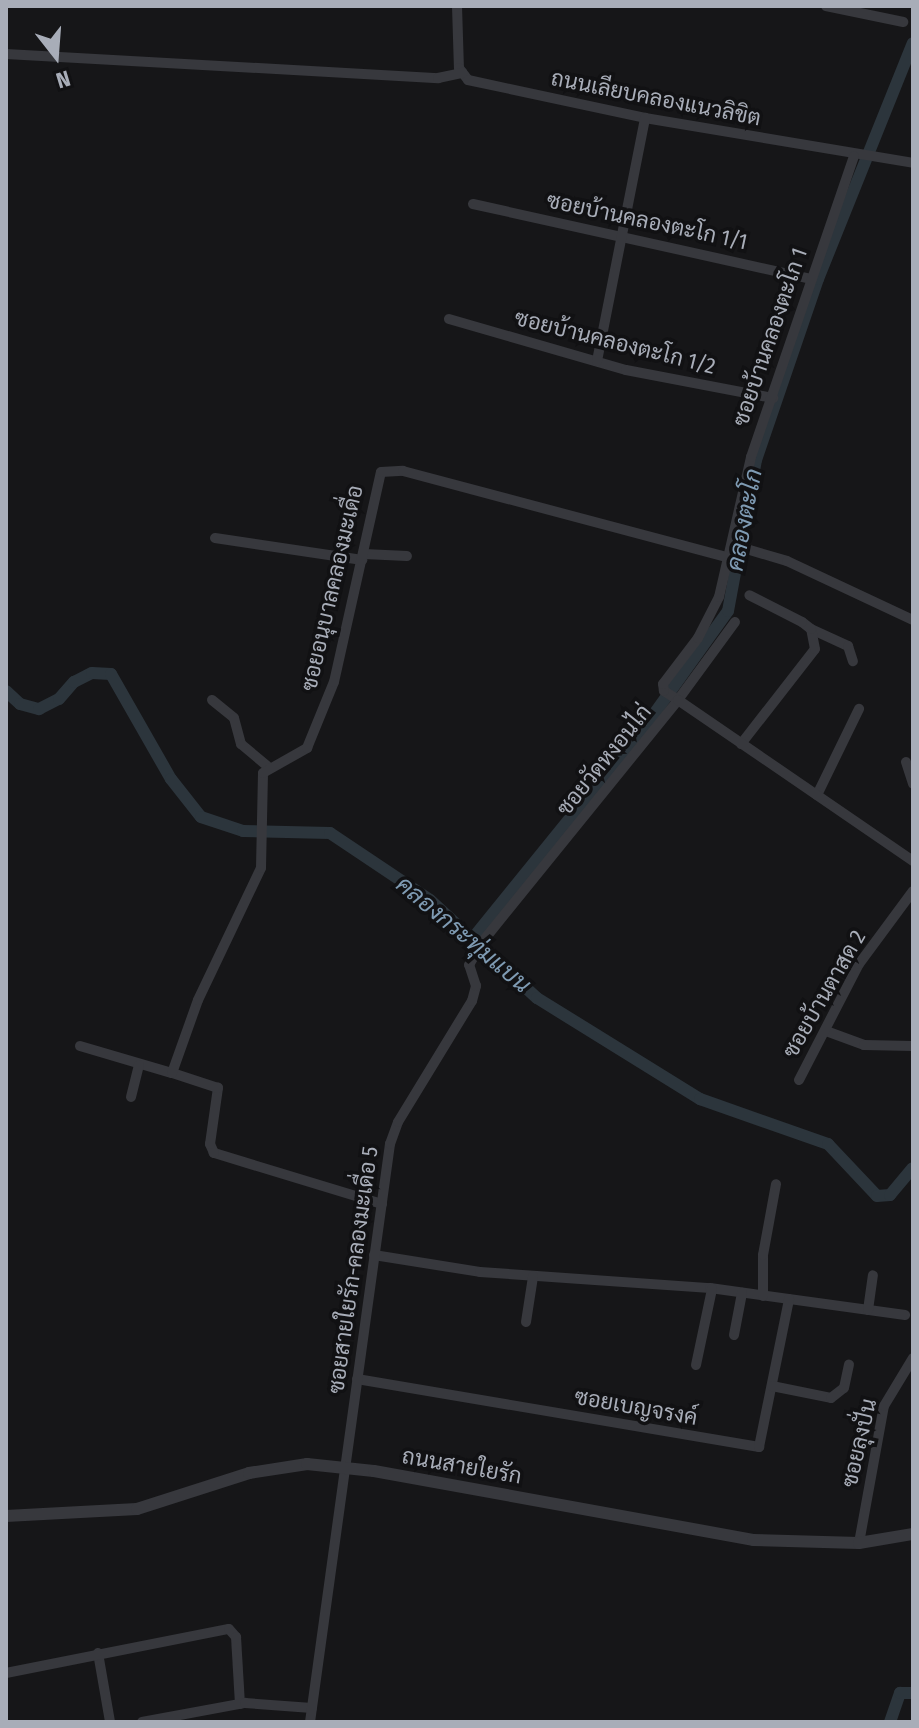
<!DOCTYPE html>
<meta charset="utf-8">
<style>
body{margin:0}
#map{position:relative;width:919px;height:1728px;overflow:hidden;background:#161618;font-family:"Fira Sans Condensed",Sarabun,sans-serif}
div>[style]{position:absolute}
.canal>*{height:12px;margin:-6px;padding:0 6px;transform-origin:6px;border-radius:6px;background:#2c353c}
.minor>*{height:10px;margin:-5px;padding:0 5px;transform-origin:5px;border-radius:5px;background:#37383d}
.tertiary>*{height:12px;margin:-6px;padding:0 6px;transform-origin:6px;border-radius:6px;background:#37383d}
span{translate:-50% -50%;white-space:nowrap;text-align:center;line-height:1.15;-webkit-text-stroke:7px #111113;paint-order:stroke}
.street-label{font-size:22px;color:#a8adb8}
.water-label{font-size:24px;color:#7f9bb3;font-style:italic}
.frame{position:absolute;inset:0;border:8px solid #a8adb8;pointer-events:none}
.north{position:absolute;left:16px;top:16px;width:80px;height:80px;-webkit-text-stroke:6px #111113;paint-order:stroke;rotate:163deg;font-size:22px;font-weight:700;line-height:32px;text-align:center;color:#a8adb8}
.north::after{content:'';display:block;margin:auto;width:28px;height:36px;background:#a8adb8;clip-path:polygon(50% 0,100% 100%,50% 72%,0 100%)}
</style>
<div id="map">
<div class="canal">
<div style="left:6px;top:691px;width:19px;rotate:43deg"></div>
<div style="left:20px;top:704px;width:20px;rotate:15deg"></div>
<div style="left:39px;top:709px;width:22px;rotate:-27deg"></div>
<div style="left:59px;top:699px;width:23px;rotate:-49deg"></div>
<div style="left:74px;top:682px;width:20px;rotate:-27deg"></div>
<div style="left:92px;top:673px;width:19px;rotate:3deg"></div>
<div style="left:111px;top:674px;width:121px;rotate:60.3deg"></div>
<div style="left:171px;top:779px;width:48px;rotate:51.7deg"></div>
<div style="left:201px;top:817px;width:44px;rotate:18.4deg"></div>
<div style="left:243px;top:831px;width:87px;rotate:1.3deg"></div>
<div style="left:330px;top:833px;width:120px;rotate:33.8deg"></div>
<div style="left:430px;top:900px;width:145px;rotate:42.5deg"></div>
<div style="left:537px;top:998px;width:192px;rotate:31.8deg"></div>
<div style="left:700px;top:1099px;width:136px;rotate:19.4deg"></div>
<div style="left:828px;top:1144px;width:71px;rotate:46.7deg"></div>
<div style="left:877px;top:1196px;width:13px;rotate:-4deg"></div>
<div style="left:890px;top:1195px;width:35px;rotate:-50deg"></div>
<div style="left:473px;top:938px;width:279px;rotate:-51deg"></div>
<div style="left:649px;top:721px;width:135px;rotate:-54.3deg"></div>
<div style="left:728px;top:611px;width:154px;rotate:-79.5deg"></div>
<div style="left:756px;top:460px;width:191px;rotate:-71.1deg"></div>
<div style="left:818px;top:279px;width:254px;rotate:-68.1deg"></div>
<div style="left:890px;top:1722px;width:31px;rotate:-71deg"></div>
<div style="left:900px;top:1693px;width:13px"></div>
</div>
<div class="minor">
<div style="left:457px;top:6px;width:62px;rotate:88.2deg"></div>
<div style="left:459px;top:68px;width:15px;rotate:53deg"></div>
<div style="left:468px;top:80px;width:181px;rotate:12.1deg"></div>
<div style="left:645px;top:118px;width:272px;rotate:9.5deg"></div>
<div style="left:826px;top:6px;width:79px;rotate:11.7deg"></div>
<div style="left:6px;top:54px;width:433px;rotate:3.2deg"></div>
<div style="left:438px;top:78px;width:25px;rotate:-12deg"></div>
<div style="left:473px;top:204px;width:347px;rotate:12.5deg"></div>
<div style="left:449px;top:319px;width:184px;rotate:16.1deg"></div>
<div style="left:626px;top:370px;width:150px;rotate:10.8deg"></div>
<div style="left:597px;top:361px;width:248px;rotate:-78.8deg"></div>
<div style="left:215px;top:538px;width:149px;rotate:8.5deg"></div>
<div style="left:733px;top:545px;width:56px;rotate:16.5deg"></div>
<div style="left:787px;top:561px;width:139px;rotate:25.1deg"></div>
<div style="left:364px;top:554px;width:43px;rotate:2.7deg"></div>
<div style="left:735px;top:622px;width:97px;rotate:126.2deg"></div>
<div style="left:678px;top:700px;width:17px;rotate:-147deg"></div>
<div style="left:664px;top:691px;width:7px;rotate:-98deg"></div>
<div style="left:663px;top:684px;width:58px;rotate:-52.7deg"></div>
<div style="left:698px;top:638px;width:46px;rotate:-62.9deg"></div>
<div style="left:719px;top:597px;width:144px;rotate:-77.1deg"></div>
<div style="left:751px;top:457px;width:318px;rotate:-71.1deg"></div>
<div style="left:811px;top:629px;width:41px;rotate:24.7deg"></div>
<div style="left:848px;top:646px;width:16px;rotate:72deg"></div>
<div style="left:212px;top:700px;width:28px;rotate:39deg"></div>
<div style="left:234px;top:718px;width:27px;rotate:75deg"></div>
<div style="left:241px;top:744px;width:34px;rotate:40deg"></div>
<div style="left:741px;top:744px;width:120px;rotate:-52.1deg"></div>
<div style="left:815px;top:649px;width:20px;rotate:-101deg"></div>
<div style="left:811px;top:629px;width:11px;rotate:-142deg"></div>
<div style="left:802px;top:622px;width:59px;rotate:-153deg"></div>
<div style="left:906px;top:762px;width:23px;rotate:72deg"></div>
<div style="left:817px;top:795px;width:96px;rotate:-64deg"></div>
<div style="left:826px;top:1031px;width:40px;rotate:20.2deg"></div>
<div style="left:864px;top:1045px;width:49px;rotate:1.2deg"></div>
<div style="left:80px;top:1046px;width:96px;rotate:16.4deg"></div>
<div style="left:799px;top:1080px;width:131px;rotate:-62.7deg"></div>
<div style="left:859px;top:964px;width:91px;rotate:-53.5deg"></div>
<div style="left:131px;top:1097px;width:33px;rotate:-76deg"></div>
<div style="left:382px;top:1204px;width:176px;rotate:-163.1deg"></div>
<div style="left:214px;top:1153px;width:10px;rotate:-114deg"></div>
<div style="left:210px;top:1144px;width:57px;rotate:-81.9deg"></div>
<div style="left:218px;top:1088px;width:48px;rotate:-161.9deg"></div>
<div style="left:172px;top:1073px;width:77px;rotate:-70.4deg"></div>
<div style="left:198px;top:1000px;width:146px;rotate:-64.5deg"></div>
<div style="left:261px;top:868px;width:95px;rotate:-88.8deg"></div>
<div style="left:263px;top:773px;width:51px;rotate:-29.6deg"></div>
<div style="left:307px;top:748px;width:71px;rotate:-67.8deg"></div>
<div style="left:334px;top:682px;width:215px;rotate:-77.4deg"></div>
<div style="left:381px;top:472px;width:22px;rotate:-3deg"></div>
<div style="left:403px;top:471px;width:338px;rotate:14.9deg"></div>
<div style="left:374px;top:1255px;width:107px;rotate:9.1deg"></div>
<div style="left:480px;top:1272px;width:231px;rotate:4deg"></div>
<div style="left:710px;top:1288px;width:197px;rotate:7.9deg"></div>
<div style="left:763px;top:1296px;width:41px;rotate:-90deg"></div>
<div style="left:763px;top:1255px;width:72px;rotate:-79.6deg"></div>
<div style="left:868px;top:1310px;width:35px;rotate:-82deg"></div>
<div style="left:526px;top:1322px;width:46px;rotate:-81.2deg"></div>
<div style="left:734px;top:1335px;width:43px;rotate:-79.2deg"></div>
<div style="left:696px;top:1365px;width:78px;rotate:-78.1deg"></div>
<div style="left:357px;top:1379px;width:408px;rotate:9.6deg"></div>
<div style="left:759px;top:1447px;width:151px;rotate:-78.5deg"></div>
<div style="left:772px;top:1386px;width:60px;rotate:11.5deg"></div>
<div style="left:831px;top:1398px;width:16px;rotate:-38deg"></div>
<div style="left:844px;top:1388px;width:24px;rotate:-78deg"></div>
<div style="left:859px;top:1543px;width:139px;rotate:-79.7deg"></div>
<div style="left:884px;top:1406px;width:56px;rotate:-58.9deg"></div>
<div style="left:98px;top:1653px;width:70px;rotate:80.1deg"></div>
<div style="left:6px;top:1673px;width:227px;rotate:-11.2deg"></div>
<div style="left:229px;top:1629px;width:11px;rotate:49deg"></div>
<div style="left:236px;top:1637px;width:67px;rotate:86.6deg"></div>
<div style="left:142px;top:1722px;width:105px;rotate:-10.5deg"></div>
<div style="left:245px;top:1703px;width:67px;rotate:4.3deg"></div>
<div style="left:310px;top:1722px;width:584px;rotate:-82.12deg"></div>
<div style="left:390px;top:1144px;width:23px;rotate:-70deg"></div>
<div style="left:398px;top:1122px;width:142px;rotate:-58.6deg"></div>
<div style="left:472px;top:1001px;width:16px;rotate:-75deg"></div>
<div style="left:476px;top:986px;width:22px;rotate:-108deg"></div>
<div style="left:469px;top:965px;width:28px;rotate:-60deg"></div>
<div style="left:483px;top:941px;width:310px;rotate:-51deg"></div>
<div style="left:678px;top:700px;width:285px;rotate:34.4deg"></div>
</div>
<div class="tertiary">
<div style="left:6px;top:1516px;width:131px;rotate:-3.1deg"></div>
<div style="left:137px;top:1509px;width:118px;rotate:-17.8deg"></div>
<div style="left:249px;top:1473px;width:59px;rotate:-8.8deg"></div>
<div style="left:307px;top:1464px;width:67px;rotate:6deg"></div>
<div style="left:374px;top:1471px;width:385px;rotate:10.3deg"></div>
<div style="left:753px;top:1540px;width:106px;rotate:1.6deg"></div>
<div style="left:859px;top:1543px;width:55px;rotate:-9.5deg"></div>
</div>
<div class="street-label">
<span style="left:656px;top:98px;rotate:11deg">ถนนเลียบคลองแนวลิขิต</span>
<span style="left:647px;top:221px;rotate:12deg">ซอยบ้านคลองตะโก 1/1</span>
<span style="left:770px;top:337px;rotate:-71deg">ซอยบ้านคลองตะโก 1</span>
<span style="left:615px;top:342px;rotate:14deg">ซอยบ้านคลองตะโก 1/2</span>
<span style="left:332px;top:588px;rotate:-77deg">ซอยอนุบาลคลองมะเดื่อ</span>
<span style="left:604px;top:760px;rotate:-51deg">ซอยวัดหงอนไก่</span>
<span style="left:824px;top:994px;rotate:-60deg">ซอยบ้านตาสด 2</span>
<span style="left:353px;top:1270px;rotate:-82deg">ซอยสายใยรัก-คลองมะเดื่อ 5</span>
<span style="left:636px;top:1407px;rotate:10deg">ซอยเบญจรงค์</span>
<span style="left:859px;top:1443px;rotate:-77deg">ซอยลุงปั่น</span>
<span style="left:462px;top:1466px;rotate:10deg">ถนนสายใยรัก</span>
</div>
<div class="water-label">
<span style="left:745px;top:520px;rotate:-79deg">คลองตะโก</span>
<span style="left:463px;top:935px;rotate:40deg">คลองกระทุ่มแบน</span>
</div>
<div class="frame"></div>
<div class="north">N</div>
</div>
